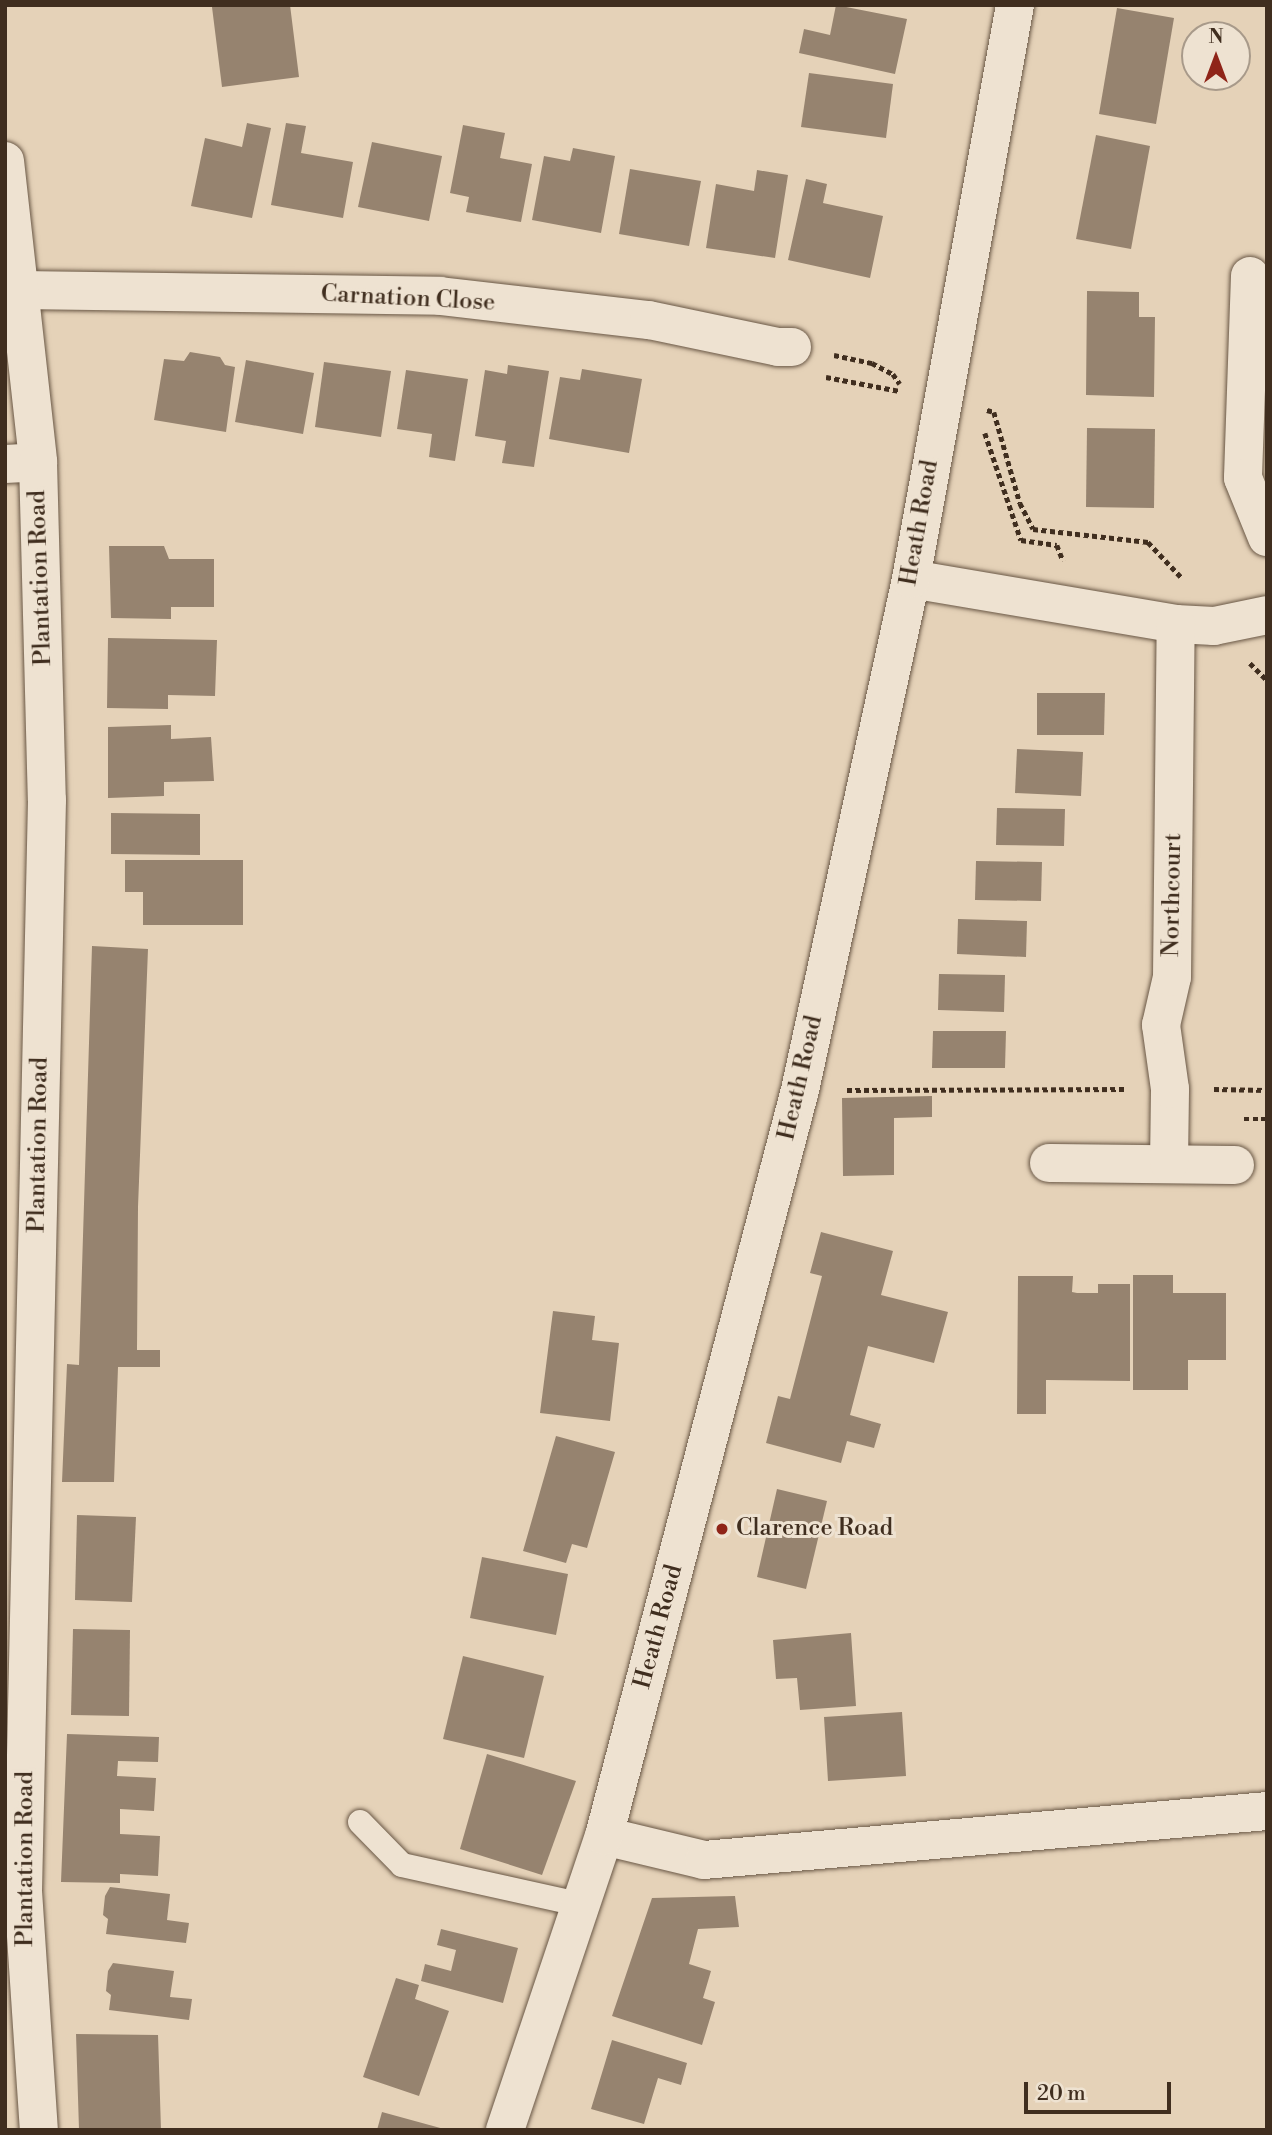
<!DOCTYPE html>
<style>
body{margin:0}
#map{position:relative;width:1272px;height:2135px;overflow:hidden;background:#e5d2b8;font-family:"Libre Bodoni",serif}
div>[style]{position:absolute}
.building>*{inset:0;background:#96836f}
.path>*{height:4.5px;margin-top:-2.25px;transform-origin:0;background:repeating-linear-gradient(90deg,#402e1f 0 5px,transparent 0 8.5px)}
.roads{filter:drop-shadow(0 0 2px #695745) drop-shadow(0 0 2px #695745)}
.service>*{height:24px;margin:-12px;padding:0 12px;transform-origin:12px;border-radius:12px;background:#eee2d1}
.minor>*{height:38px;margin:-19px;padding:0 19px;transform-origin:19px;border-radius:19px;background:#eee2d1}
.tertiary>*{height:38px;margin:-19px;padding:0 19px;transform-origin:19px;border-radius:19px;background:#eee2d1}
.dots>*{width:19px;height:19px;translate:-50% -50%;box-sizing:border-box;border:4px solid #eee2d1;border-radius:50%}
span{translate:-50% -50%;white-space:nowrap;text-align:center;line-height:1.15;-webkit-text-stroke:6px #eee2d1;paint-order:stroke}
.street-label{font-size:24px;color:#402e1f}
.poi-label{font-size:24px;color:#402e1f}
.left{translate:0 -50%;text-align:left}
.frame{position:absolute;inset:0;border:7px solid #402e1f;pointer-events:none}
.north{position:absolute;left:1181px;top:21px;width:70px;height:70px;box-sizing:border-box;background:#eee2d1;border:2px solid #a89a8a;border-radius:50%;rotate:0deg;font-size:19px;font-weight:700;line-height:28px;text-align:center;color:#402e1f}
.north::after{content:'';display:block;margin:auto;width:24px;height:32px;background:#8f2418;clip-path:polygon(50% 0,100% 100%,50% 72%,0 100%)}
.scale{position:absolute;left:1024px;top:2082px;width:147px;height:32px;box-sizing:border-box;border:4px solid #402e1f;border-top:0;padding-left:9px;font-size:21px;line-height:24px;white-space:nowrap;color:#402e1f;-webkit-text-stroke:5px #eee2d1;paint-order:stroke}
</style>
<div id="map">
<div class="building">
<div style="clip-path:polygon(224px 5px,290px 5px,299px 77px,222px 87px,212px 7px)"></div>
<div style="clip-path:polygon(836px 5px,907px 19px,895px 74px,799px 53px,804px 29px,830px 35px)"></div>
<div style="clip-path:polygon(1117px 8px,1174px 18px,1156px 124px,1099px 114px)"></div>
<div style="clip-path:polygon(809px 73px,893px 84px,886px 138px,801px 127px)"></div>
<div style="clip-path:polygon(247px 123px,271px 128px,252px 218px,191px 206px,205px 138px,242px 147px)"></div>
<div style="clip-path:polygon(286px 123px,306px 126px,301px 153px,353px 162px,343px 218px,271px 205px)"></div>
<div style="clip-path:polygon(463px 125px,505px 133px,500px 158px,532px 164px,521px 222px,466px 212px,469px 197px,450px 193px)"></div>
<div style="clip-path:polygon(1096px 135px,1150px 146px,1131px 249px,1076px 239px)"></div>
<div style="clip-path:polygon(372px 142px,442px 156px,429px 221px,358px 207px)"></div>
<div style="clip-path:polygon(573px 148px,615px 156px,601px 233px,532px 220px,544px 156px,570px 161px)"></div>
<div style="clip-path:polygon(630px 169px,701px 181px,689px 246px,619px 234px)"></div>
<div style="clip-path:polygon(757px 170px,788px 175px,775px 258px,706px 248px,716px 184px,754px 191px)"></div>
<div style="clip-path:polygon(806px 179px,827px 184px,823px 203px,883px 216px,870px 278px,788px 260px)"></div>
<div style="clip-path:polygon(1087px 291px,1139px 292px,1139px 317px,1155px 317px,1154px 397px,1086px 395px)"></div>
<div style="clip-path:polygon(190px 352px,220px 357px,225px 365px,235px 367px,226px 432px,154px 420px,164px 359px,184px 361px)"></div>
<div style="clip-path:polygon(246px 360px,314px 373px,303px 434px,235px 422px)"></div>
<div style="clip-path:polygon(324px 362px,391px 371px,381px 437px,315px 427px)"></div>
<div style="clip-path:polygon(508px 365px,549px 371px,534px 467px,502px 463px,506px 441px,475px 436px,485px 370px,507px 374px)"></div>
<div style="clip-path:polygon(582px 369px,642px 379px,629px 453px,549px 439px,560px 377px,580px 380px)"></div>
<div style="clip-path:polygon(406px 370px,468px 379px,455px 461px,429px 457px,432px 434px,397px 429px)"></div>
<div style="clip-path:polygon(1087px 428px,1155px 429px,1154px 508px,1086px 507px)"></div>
<div style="clip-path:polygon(109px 546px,164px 546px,169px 559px,214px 559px,214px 607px,171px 607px,171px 619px,111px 618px)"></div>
<div style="clip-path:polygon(108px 638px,217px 640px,215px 696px,168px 695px,168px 709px,107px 708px)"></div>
<div style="clip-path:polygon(1037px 693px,1105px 693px,1104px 735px,1037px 735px)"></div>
<div style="clip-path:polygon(171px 725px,171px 739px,211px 737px,214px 781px,164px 782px,164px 796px,108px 798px,108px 727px)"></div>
<div style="clip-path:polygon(1017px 749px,1083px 752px,1081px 796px,1015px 793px)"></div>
<div style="clip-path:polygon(997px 808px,1065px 809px,1064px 846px,996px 845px)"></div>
<div style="clip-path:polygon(111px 813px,200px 814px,200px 855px,111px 854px)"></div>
<div style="clip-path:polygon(125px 860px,243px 860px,243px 925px,143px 925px,143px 892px,125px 892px)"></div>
<div style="clip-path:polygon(976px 861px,1042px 862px,1041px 901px,975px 900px)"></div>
<div style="clip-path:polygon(958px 919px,1027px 921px,1026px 957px,957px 954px)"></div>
<div style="clip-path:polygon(92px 946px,148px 949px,138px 1207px,137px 1350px,160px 1350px,160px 1367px,118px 1367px,114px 1482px,62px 1482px,67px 1364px,79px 1365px)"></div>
<div style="clip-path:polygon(939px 974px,1005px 975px,1004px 1012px,938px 1010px)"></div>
<div style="clip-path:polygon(933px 1031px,1006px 1031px,1005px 1068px,932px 1068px)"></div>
<div style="clip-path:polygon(932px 1096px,932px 1117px,894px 1118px,894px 1175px,843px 1176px,842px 1098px)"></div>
<div style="clip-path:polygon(821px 1232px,893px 1251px,881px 1295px,948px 1312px,934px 1363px,868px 1346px,850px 1415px,881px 1424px,874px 1448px,847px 1441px,841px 1463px,766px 1443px,778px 1396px,790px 1399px,822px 1276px,810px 1273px)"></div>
<div style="clip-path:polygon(1133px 1275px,1173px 1275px,1173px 1293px,1226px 1293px,1226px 1360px,1188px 1360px,1188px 1390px,1133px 1390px)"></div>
<div style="clip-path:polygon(1018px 1276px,1073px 1276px,1072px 1292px,1077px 1293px,1098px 1293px,1098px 1284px,1130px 1284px,1130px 1381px,1046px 1380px,1046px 1414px,1017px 1414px)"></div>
<div style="clip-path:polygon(553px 1311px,595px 1316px,592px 1340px,619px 1343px,610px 1421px,540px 1413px)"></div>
<div style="clip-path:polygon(556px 1436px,615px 1452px,587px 1548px,572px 1544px,566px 1563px,523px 1551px)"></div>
<div style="clip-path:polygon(777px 1489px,827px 1501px,806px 1589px,757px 1577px)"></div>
<div style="clip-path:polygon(77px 1515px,136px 1517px,132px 1602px,75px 1600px)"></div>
<div style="clip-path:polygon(482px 1557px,568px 1574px,556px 1635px,470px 1618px)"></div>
<div style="clip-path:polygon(73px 1629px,130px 1630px,129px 1716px,71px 1715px)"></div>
<div style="clip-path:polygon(851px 1633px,856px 1706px,800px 1710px,797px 1678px,776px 1679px,773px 1640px)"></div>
<div style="clip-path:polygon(463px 1656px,544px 1676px,524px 1758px,443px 1739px)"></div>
<div style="clip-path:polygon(902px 1712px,906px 1776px,828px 1781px,824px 1717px)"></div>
<div style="clip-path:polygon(67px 1734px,159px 1737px,158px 1762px,118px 1761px,117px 1776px,156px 1778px,154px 1811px,120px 1809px,120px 1834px,160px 1836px,158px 1876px,120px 1874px,120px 1883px,61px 1882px)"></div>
<div style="clip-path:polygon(487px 1754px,576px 1781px,542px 1875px,460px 1849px)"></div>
<div style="clip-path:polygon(110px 1887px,170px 1894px,167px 1920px,189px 1923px,186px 1943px,106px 1934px,108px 1919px,103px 1915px,105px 1896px)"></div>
<div style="clip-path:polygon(735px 1896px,739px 1927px,698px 1929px,689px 1964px,711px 1971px,703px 1998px,715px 2002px,702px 2045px,612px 2016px,652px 1898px)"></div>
<div style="clip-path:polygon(441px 1929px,518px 1948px,503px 2003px,421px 1981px,425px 1964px,451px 1971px,456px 1950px,437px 1945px)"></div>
<div style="clip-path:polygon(113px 1963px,174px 1971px,170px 1997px,192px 1999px,189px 2020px,109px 2010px,111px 1995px,106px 1991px,108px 1971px)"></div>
<div style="clip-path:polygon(396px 1978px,419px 1985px,415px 1999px,449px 2011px,419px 2096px,363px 2077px)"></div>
<div style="clip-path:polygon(76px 2034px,158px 2035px,161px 2130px,79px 2130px)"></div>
<div style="clip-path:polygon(612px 2040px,687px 2063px,681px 2085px,658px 2078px,644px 2124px,591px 2109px)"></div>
<div style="clip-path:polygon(382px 2112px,444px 2129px,444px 2130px,377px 2130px)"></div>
</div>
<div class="path">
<div style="left:834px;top:355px;width:39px;rotate:12deg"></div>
<div style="left:872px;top:363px;width:24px;rotate:28deg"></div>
<div style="left:893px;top:374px;width:12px;rotate:55deg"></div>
<div style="left:826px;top:377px;width:75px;rotate:10.7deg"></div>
<div style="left:987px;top:410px;width:7px;rotate:16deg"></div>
<div style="left:994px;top:412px;width:95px;rotate:74.1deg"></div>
<div style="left:1020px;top:503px;width:29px;rotate:63deg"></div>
<div style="left:1033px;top:529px;width:116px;rotate:6.4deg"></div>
<div style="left:1148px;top:542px;width:50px;rotate:46.6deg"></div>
<div style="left:985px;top:433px;width:113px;rotate:71.4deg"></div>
<div style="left:1021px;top:540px;width:36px;rotate:8deg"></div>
<div style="left:1057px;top:545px;width:17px;rotate:69deg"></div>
<div style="left:1250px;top:663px;width:24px;rotate:45deg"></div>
<div style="left:1214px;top:1089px;width:53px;rotate:1.1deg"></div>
<div style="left:847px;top:1090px;width:278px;rotate:-0.2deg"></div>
<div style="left:1244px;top:1119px;width:23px"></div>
</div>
<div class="roads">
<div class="service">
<div style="left:360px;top:1822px;width:60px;rotate:45.7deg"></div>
<div style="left:402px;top:1865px;width:184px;rotate:12.5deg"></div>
</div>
<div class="minor">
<div style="left:1250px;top:276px;width:202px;rotate:92deg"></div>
<div style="left:1243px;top:478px;width:64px;rotate:67.9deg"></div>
<div style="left:21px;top:290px;width:419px;rotate:0.8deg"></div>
<div style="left:440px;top:296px;width:210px;rotate:6.6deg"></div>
<div style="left:649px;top:320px;width:132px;rotate:11.8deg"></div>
<div style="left:778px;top:347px;width:14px"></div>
<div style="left:5px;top:464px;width:33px;rotate:-3deg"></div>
<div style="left:911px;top:579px;width:269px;rotate:9.6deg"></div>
<div style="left:1176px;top:624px;width:38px;rotate:3deg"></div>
<div style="left:1214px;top:626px;width:54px;rotate:-11.7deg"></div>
<div style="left:1049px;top:1163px;width:186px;rotate:0.6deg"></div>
<div style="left:1169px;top:1163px;width:74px;rotate:-89.2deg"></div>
<div style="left:1170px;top:1089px;width:65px;rotate:-98deg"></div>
<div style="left:1161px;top:1025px;width:49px;rotate:-77.1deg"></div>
<div style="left:1172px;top:977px;width:353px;rotate:-89.4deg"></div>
</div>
<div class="tertiary">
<div style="left:5px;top:161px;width:303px;rotate:83.7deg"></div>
<div style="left:38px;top:462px;width:338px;rotate:88.5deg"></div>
<div style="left:47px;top:800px;width:1091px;rotate:91.26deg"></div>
<div style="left:23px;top:1891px;width:240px;rotate:86.2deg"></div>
<div style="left:604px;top:1836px;width:103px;rotate:13.5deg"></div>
<div style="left:704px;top:1860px;width:565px;rotate:-4.97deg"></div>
<div style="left:505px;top:2130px;width:310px;rotate:-71.4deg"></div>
<div style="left:604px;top:1836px;width:771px;rotate:-75.28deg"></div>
<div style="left:800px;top:1090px;width:523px;rotate:-77.74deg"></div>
<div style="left:911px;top:579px;width:583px;rotate:-79.73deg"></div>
</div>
</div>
<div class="dots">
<div style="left:722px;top:1529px;background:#8f2418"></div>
</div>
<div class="street-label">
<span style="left:408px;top:299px;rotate:3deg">Carnation Close</span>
<span style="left:920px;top:523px;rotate:-80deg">Heath Road</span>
<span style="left:41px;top:578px;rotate:-92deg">Plantation Road</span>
<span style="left:1173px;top:895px;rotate:-89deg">Northcourt</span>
<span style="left:801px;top:1078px;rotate:-77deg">Heath Road</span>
<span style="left:39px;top:1145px;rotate:-89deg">Plantation Road</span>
<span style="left:659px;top:1627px;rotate:-75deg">Heath Road</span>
<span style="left:26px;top:1859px;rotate:-90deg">Plantation Road</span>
</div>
<div class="poi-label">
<span class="left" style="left:736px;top:1529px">Clarence Road</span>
</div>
<div class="frame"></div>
<div class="north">N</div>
<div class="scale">20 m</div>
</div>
